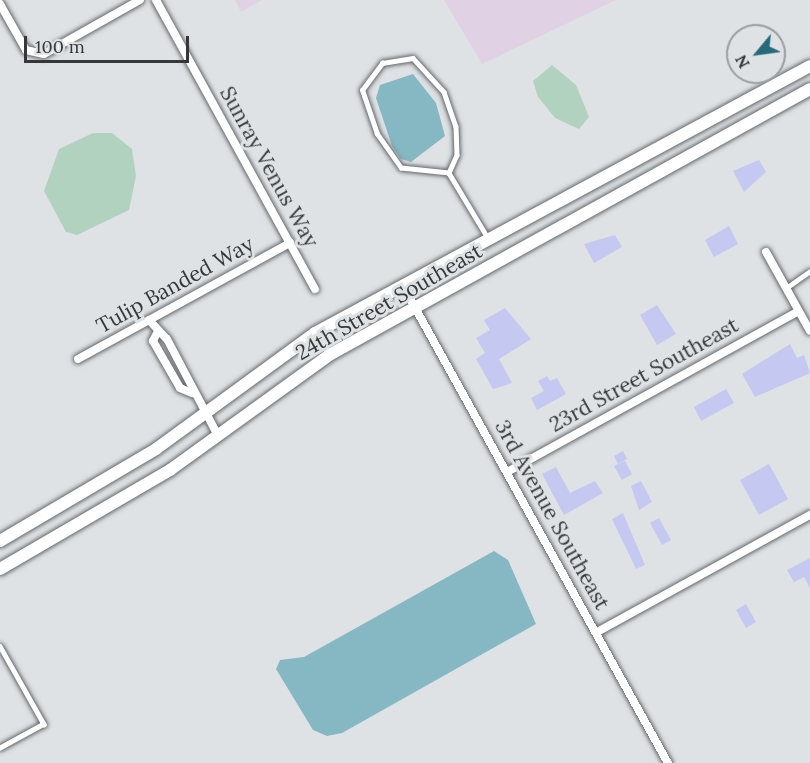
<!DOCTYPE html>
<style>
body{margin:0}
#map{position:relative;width:810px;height:763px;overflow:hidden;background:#dee2e5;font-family:Lora,serif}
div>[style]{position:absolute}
.industrial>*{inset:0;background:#e1d1e4}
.green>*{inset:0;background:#b2d2c0}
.water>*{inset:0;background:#85b8c3}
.building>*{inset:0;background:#c5c8f0}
.roads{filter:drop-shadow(0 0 2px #65686a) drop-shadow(0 0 2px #65686a)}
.lane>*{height:4.5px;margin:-2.25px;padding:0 2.25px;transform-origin:2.25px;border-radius:2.25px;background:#fff}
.street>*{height:8px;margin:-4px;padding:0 4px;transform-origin:4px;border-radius:4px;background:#fff}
.secondary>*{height:12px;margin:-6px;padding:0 6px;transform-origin:6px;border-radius:6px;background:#fff}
span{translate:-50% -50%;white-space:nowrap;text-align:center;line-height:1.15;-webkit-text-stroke:6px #dee2e5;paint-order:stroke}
.street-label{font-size:21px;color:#363738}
.north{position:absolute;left:726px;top:24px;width:60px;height:60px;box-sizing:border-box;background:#dee2e5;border:2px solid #9b9ea0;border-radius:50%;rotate:241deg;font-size:16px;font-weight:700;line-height:24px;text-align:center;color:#363738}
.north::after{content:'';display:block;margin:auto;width:21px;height:27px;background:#266b7b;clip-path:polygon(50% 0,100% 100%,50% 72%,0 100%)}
.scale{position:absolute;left:24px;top:36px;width:165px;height:27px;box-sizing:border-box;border:3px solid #363738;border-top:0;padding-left:8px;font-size:18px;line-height:21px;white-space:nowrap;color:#363738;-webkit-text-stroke:4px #dee2e5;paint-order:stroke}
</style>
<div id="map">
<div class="industrial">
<div style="clip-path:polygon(235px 0,262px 0,241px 12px)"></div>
<div style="clip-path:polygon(444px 0,616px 0,482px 64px)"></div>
</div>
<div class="green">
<div style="clip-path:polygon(552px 65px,576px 85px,589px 117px,579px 129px,555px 118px,538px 97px,533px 81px)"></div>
<div style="clip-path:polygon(93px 133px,112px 133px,132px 149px,136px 176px,129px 210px,77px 235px,66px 232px,44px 191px,59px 149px)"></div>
</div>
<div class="water">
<div style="clip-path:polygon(413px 74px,436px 103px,445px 136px,411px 162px,401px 159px,392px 146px,376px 98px,380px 85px)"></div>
<div style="clip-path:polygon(494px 551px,508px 560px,536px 624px,342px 733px,327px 736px,313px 730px,276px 669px,280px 660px,304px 657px)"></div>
</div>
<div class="building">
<div style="clip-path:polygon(759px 160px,766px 172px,744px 192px,733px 171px)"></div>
<div style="clip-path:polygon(729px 226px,738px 244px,714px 257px,705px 240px)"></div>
<div style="clip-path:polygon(615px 235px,622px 247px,594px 263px,584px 244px)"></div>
<div style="clip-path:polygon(657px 305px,676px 334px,657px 345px,640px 315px)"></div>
<div style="clip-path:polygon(505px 308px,531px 339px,499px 359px,512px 383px,493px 389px,476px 359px,485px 353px,476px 338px,490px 330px,484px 320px)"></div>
<div style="clip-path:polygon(790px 344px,797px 358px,804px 355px,810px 373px,755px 397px,742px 374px)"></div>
<div style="clip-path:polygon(547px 376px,550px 381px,557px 378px,566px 394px,537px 410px,531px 398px,544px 391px,538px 381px)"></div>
<div style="clip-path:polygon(726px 389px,734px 403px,701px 421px,694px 407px)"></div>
<div style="clip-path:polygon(623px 451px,627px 459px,618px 464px,614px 456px)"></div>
<div style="clip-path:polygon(625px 461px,632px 474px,622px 480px,614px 466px)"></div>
<div style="clip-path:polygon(769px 464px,788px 499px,759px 515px,740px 480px)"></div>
<div style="clip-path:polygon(556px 467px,570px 493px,595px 481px,603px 493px,564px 515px,542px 474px)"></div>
<div style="clip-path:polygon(641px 481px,652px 502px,639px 510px,631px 486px)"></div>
<div style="clip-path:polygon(623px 513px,645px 565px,636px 569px,612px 519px)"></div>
<div style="clip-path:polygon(659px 518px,671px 540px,662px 545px,650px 523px)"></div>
<div style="clip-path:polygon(810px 558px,810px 588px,804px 577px,794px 582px,787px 570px)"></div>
<div style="clip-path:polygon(746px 604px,756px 622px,746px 628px,736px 610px)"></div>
</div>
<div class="roads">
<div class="lane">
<div style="left:413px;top:58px;width:46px;rotate:47.6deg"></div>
<div style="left:444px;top:92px;width:36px;rotate:71deg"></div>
<div style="left:456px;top:126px;width:29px;rotate:88deg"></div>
<div style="left:457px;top:155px;width:20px;rotate:114deg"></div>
<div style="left:449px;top:173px;width:48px;rotate:-174.1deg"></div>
<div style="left:401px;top:168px;width:42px;rotate:-125.2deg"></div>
<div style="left:377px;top:134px;width:46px;rotate:-108.8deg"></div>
<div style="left:362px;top:90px;width:34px;rotate:-53deg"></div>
<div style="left:382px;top:63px;width:31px;rotate:-9deg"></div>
<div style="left:449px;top:173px;width:76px;rotate:59deg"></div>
<div style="left:786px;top:288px;width:29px;rotate:-35deg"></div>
<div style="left:0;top:646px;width:90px;rotate:60.6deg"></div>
<div style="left:44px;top:724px;width:50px;rotate:151.4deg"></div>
</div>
<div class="street">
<div style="left:156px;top:0;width:330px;rotate:61.2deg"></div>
<div style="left:0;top:4px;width:53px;rotate:60.5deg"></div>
<div style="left:26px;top:50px;width:18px;rotate:13deg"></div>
<div style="left:44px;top:54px;width:110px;rotate:-29.4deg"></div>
<div style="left:766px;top:252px;width:90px;rotate:60.9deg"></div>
<div style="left:403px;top:286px;width:546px;rotate:60.95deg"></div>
<div style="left:149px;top:320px;width:26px;rotate:47deg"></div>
<div style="left:167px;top:339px;width:107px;rotate:62.2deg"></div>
<div style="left:157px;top:333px;width:9px;rotate:117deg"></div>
<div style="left:153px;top:341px;width:54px;rotate:60.1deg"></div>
<div style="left:180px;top:388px;width:13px;rotate:23deg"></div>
<div style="left:78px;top:359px;width:242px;rotate:-28.7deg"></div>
<div style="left:507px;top:472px;width:333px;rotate:-28.9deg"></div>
<div style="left:597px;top:632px;width:243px;rotate:-28.8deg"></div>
</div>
<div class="secondary">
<div style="left:0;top:541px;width:181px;rotate:-30.5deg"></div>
<div style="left:156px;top:449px;width:197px;rotate:-36.1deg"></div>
<div style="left:315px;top:333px;width:562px;rotate:-28.34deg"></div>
<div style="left:0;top:569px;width:197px;rotate:-30.2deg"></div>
<div style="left:170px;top:470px;width:198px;rotate:-35.8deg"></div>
<div style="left:331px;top:354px;width:547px;rotate:-28.95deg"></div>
</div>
</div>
<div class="street-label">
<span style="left:269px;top:167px;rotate:61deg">Sunray Venus Way</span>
<span style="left:175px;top:285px;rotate:-29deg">Tulip Banded Way</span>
<span style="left:389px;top:302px;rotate:-30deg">24th Street Southeast</span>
<span style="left:644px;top:375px;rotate:-29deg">23rd Street Southeast</span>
<span style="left:552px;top:515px;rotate:61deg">3rd Avenue Southeast</span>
</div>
<div class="north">N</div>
<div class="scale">100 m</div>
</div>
